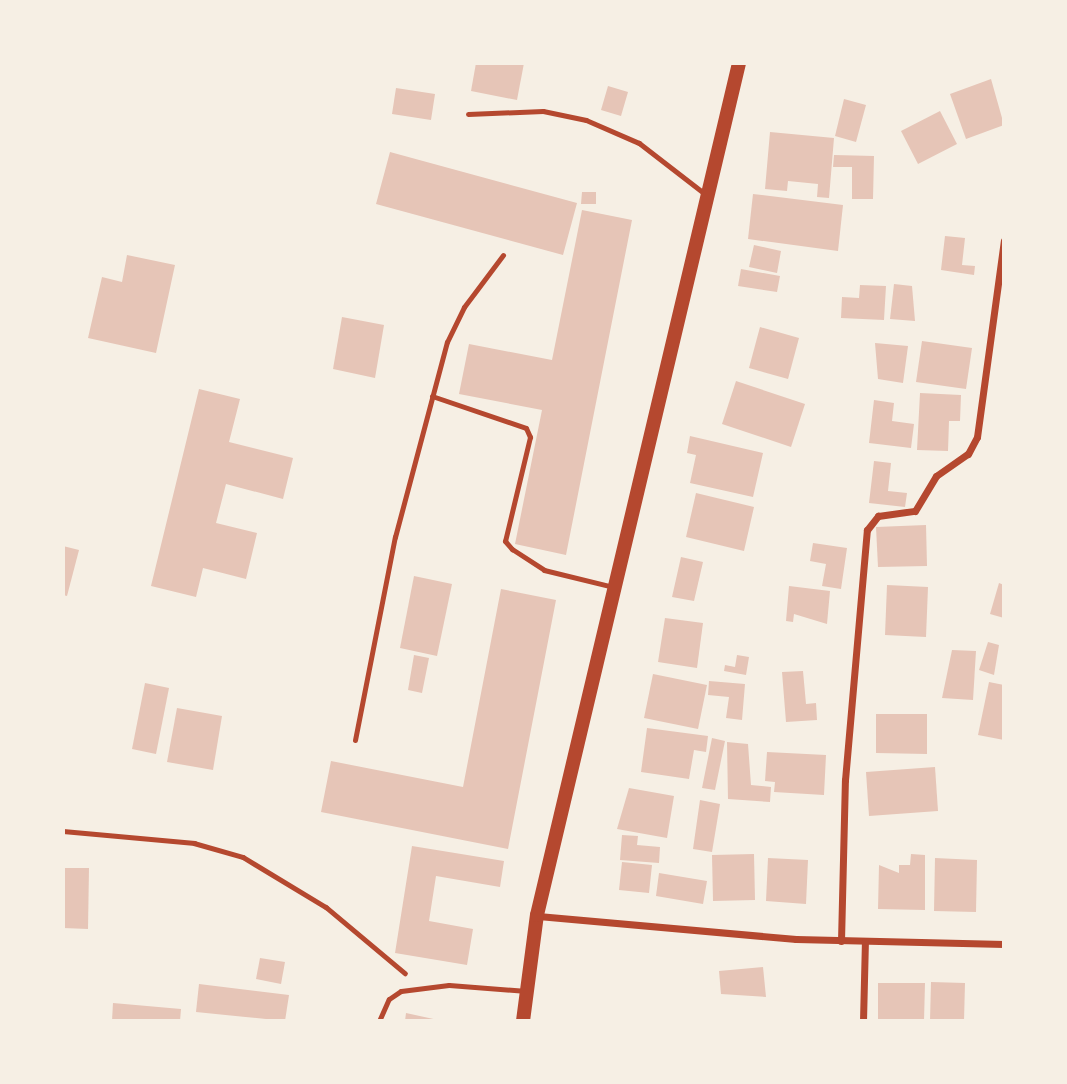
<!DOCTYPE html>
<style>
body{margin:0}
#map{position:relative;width:1067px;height:1084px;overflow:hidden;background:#f6efe4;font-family:"Noto Serif",serif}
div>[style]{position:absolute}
.building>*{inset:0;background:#e6c5b7}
.path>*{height:4.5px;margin:-2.25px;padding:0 2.25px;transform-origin:2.25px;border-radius:2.25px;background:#b5482f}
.service>*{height:5px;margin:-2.5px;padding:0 2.5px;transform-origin:2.5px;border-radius:2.5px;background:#b5482f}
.minor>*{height:7px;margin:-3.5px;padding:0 3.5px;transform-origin:3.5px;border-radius:3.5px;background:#b5482f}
.secondary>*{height:14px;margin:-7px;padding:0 7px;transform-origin:7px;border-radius:7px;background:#b5482f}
span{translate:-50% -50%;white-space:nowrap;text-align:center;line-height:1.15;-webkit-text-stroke:7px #f6efe4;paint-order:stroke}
.frame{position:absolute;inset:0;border:65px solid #f6efe4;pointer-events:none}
</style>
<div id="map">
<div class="building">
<div style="clip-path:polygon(476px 63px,524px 63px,517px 100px,471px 91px)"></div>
<div style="clip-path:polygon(991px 79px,1004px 125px,966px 139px,950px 94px)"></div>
<div style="clip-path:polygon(608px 86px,628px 92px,621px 116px,601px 110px)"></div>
<div style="clip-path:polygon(396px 88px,435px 94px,431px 120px,392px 114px)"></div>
<div style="clip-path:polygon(844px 99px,866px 105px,856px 142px,835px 136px)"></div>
<div style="clip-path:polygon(940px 111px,957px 144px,918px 164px,901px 131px)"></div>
<div style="clip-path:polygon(770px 132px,834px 138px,829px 198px,817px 197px,818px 184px,788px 181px,787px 191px,765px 189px)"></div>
<div style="clip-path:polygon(390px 152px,577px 203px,563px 255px,376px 204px)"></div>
<div style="clip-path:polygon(834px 155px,874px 156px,873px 199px,852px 199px,852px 167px,833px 167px)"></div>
<div style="clip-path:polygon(582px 192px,596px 192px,596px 204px,581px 204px)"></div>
<div style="clip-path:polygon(753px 194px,843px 205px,838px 251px,748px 239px)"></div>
<div style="clip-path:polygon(582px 210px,632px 220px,566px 555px,515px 544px,542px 410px,459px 394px,469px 344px,552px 360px)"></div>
<div style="clip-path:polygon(945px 236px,965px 238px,962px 265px,975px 266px,974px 275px,941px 270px)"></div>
<div style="clip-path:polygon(754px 245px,781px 251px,777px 273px,749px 267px)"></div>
<div style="clip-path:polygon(127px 255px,175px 265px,156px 353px,88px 338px,102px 277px,122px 282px)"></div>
<div style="clip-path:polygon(741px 269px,780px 276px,777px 292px,738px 286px)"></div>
<div style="clip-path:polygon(894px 284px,912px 286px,915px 321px,890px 319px)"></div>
<div style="clip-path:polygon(860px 285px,886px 286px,884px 320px,841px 318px,842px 297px,859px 298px)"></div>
<div style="clip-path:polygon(342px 317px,384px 325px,375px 378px,333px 369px)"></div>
<div style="clip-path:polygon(760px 327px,799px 338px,788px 379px,749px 368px)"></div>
<div style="clip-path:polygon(922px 341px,972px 348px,966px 389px,916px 382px)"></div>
<div style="clip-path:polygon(875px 343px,908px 346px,903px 383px,878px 379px)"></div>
<div style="clip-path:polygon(736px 381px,805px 404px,791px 447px,722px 424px)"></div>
<div style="clip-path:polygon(199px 389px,240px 399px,229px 442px,293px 458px,283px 499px,226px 484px,216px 523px,257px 533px,246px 579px,203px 568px,196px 597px,151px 586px)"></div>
<div style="clip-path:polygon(920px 393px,961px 395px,960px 421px,949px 421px,948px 451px,917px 450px)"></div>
<div style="clip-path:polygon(874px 400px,894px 403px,892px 421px,914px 424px,911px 448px,869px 443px)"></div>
<div style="clip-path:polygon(690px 436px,763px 453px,753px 497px,690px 483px,696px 455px,687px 453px)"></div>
<div style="clip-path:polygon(874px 461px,891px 463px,888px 491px,907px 493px,905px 507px,869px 503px)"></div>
<div style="clip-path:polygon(696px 493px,754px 507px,744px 551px,686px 537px)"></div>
<div style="clip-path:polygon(926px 525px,927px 566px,878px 567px,876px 527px)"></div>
<div style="clip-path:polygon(813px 543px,847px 548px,841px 589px,822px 586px,826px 564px,810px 561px)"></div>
<div style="clip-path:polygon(63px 546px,79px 550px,67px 596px,63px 595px)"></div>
<div style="clip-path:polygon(681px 557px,703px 562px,694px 601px,672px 597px)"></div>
<div style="clip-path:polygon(414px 576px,452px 584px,437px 656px,400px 648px)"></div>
<div style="clip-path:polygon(999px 583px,1004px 585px,1004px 618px,990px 614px)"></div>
<div style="clip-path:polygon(887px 585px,928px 587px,926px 637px,885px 635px)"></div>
<div style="clip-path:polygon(789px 586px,830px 591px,827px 624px,794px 614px,793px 622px,786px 621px)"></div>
<div style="clip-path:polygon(501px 589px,556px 600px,508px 849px,321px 812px,331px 761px,463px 787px)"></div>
<div style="clip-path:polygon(665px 618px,703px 623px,697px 668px,658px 662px)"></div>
<div style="clip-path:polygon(988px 642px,999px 645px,994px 675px,979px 670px)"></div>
<div style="clip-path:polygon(952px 650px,976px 651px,973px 700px,942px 698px)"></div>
<div style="clip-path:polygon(414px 655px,429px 658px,422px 693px,408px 690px)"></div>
<div style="clip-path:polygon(737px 655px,749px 657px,746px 675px,724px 671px,725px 665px,735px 667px)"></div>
<div style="clip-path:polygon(803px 671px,806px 704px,816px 703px,817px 720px,786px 722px,782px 672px)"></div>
<div style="clip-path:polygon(653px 674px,707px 685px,698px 729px,644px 718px)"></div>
<div style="clip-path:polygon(709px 681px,745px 684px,742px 720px,726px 718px,729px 697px,708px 695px)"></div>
<div style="clip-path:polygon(989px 682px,1004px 685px,1004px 740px,978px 735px)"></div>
<div style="clip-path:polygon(145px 683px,169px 688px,156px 754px,132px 749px)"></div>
<div style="clip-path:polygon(177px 708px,222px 716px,213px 770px,167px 762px)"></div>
<div style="clip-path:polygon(876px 714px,927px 714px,927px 754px,876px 753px)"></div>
<div style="clip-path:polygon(647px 728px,708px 736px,706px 752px,694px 750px,689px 779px,641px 772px)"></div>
<div style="clip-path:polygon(712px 738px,725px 741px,715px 790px,702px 788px)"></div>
<div style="clip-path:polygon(727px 742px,748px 744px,751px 785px,771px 787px,770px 802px,728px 799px)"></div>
<div style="clip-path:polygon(767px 752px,826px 755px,824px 795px,774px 792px,775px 782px,765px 781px)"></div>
<div style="clip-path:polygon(935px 767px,938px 811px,869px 816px,866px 772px)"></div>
<div style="clip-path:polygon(629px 788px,674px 796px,667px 838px,617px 829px)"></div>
<div style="clip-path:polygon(700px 800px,720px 804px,712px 852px,693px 849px)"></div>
<div style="clip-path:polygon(622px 835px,638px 836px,637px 845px,660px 847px,659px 863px,620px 860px)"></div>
<div style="clip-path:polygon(412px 846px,504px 861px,500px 887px,436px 876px,429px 921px,473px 929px,467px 965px,395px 953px)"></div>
<div style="clip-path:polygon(754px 854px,755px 900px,713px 901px,712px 855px)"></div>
<div style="clip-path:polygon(911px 854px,925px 855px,925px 910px,878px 909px,879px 865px,899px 873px,899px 865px,910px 865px)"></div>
<div style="clip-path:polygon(768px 858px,808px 860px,806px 904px,766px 901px)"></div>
<div style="clip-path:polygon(935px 858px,977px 860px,976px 912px,934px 911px)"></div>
<div style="clip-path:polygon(622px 862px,652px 865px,649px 893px,619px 890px)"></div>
<div style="clip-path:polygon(63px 868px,89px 868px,88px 929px,63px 928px)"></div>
<div style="clip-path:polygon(659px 873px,707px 881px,703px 904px,656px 896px)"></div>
<div style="clip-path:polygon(260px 958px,285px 962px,281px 984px,256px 979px)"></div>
<div style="clip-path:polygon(763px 967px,766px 997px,721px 994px,719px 971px)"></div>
<div style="clip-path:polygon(931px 982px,965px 983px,964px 1021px,930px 1021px)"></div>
<div style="clip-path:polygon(878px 983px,925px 983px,924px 1021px,878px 1021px)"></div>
<div style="clip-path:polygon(199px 984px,289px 995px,285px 1021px,196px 1012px)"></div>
<div style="clip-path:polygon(113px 1003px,181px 1009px,180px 1021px,112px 1021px)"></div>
<div style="clip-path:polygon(406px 1013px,438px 1020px,438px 1021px,405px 1021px)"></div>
</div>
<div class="path">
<div style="left:63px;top:831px;width:132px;rotate:5.2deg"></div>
<div style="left:194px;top:843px;width:51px;rotate:15.9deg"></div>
<div style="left:243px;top:857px;width:97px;rotate:31.1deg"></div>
<div style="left:326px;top:907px;width:103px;rotate:39.9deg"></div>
</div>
<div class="service">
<div style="left:468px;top:114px;width:75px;rotate:-2.3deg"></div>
<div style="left:543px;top:111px;width:44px;rotate:11.8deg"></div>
<div style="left:586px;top:120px;width:58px;rotate:23.5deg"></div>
<div style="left:639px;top:143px;width:83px;rotate:37.7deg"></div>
<div style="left:432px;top:396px;width:99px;rotate:18.8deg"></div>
<div style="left:526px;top:428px;width:10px;rotate:66deg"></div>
<div style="left:530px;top:437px;width:107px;rotate:103.5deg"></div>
<div style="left:505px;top:541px;width:11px;rotate:49deg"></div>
<div style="left:512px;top:549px;width:38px;rotate:33deg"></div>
<div style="left:544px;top:570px;width:71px;rotate:13.8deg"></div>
<div style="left:355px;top:740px;width:207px;rotate:-78.9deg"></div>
<div style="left:395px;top:537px;width:202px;rotate:-75.1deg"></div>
<div style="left:447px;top:342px;width:39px;rotate:-64deg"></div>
<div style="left:464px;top:307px;width:65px;rotate:-53.1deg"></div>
<div style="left:379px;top:1021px;width:24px;rotate:-66deg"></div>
<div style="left:389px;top:999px;width:14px;rotate:-34deg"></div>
<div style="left:401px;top:991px;width:48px;rotate:-7.1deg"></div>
<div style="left:449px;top:985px;width:78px;rotate:4.4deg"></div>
</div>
<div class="minor">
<div style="left:538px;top:916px;width:259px;rotate:5.1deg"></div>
<div style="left:796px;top:939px;width:208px;rotate:1.4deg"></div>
<div style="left:841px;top:941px;width:161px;rotate:-88.6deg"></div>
<div style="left:845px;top:780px;width:251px;rotate:-85deg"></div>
<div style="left:867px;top:530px;width:18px;rotate:-52deg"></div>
<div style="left:878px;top:516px;width:37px;rotate:-8deg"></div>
<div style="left:915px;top:511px;width:41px;rotate:-59deg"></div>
<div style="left:936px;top:476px;width:39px;rotate:-35deg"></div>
<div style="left:968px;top:454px;width:19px;rotate:-62deg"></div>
<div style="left:977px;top:437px;width:198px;rotate:-82.2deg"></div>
<div style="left:863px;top:1021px;width:80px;rotate:-88.6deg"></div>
</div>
<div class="secondary">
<div style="left:523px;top:1021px;width:107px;rotate:-82.5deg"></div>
<div style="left:537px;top:915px;width:876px;rotate:-76.66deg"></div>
</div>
<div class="frame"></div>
</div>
